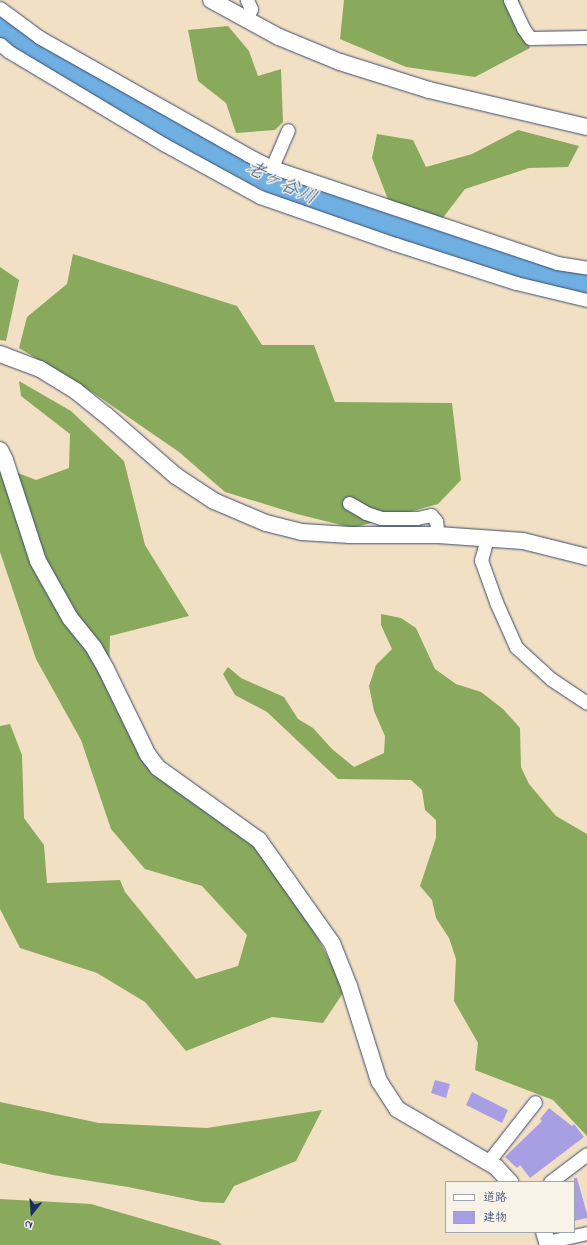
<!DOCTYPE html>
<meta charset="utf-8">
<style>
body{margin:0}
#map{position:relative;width:587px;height:1245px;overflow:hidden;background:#f2e0c4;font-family:"Indie Flower","Klee One",sans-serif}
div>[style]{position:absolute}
.forest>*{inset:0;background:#89a95c}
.river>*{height:23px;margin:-11.5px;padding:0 11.5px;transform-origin:11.5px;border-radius:11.5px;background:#6fafe2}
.building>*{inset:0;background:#a89ee4}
.roads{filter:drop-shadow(0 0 1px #3b4a6d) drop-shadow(0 0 1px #3b4a6d)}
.minor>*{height:13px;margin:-6.5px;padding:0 6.5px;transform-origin:6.5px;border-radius:6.5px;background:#fff}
.tertiary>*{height:16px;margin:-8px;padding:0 8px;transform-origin:8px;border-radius:8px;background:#fff}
span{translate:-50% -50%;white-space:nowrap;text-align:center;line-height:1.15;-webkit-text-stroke:3px #f7f3e8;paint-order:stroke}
.water-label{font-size:19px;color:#345586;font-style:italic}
.legend{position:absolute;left:445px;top:1181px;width:130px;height:52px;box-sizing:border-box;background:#f7f3e8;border:1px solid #9fa5b1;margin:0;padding:5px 7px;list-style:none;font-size:12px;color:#1b2f5e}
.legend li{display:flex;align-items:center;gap:8px;height:20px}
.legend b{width:20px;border:1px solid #9fa5b1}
.north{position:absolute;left:12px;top:1193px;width:40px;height:40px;-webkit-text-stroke:3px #f7f3e8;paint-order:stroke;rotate:197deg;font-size:11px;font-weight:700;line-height:16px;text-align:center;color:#1b2f5e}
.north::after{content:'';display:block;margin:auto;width:14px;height:18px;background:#1b2f5e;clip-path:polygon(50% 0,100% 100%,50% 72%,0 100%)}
</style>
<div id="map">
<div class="forest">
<div style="clip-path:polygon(344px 0,519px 0,530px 48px,475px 77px,406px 67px,340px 39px)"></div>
<div style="clip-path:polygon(228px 26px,249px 51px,258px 76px,281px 69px,283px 122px,275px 130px,236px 133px,226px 103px,198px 81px,188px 30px)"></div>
<div style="clip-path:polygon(518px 130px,579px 146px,568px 167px,529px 168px,465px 189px,442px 219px,389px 202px,372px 158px,377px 134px,413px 140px,426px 167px,472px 154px)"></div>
<div style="clip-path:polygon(73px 254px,237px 306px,262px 345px,314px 345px,335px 402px,452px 403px,461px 480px,438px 504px,353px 528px,297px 514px,225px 492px,179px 452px,92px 392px,19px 348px,27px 317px,67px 284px)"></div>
<div style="clip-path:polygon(0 267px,19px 280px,6px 341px,0 340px)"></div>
<div style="clip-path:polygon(19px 381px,71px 411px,124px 461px,145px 545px,189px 616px,110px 636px,109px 673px,151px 769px,256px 841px,309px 921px,345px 990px,323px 1023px,272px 1017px,186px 1051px,145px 1002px,97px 973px,20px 948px,0 909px,0 726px,10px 724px,22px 755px,24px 818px,44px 845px,47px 883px,120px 880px,125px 892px,196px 979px,238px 966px,247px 935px,202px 886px,145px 869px,111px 829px,81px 740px,36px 659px,0 552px,0 466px,36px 480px,69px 468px,70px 434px,21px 396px)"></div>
<div style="clip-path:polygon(381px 614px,401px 618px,416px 628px,435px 669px,456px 684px,481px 692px,503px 709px,520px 728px,521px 767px,529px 784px,556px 816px,587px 834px,587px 1136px,553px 1100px,475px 1070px,478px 1043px,454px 1001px,456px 959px,449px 938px,436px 918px,432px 900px,420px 886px,436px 838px,436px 820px,425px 810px,422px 790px,411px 780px,338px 779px,267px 712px,235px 695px,223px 674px,228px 667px,241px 678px,284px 697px,298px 719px,313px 728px,332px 749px,354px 767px,384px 753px,385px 736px,374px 711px,369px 686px,376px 665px,392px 649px,381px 625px)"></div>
<div style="clip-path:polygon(0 1102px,99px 1123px,207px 1128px,322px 1110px,296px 1161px,234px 1186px,224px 1203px,202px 1202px,128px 1187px,53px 1175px,0 1163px)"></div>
<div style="clip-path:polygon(0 1199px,91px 1204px,218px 1241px,222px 1245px,0 1245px)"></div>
</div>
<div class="river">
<div style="left:0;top:25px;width:29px;rotate:36deg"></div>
<div style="left:23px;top:42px;width:150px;rotate:30.5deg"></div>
<div style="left:152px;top:118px;width:118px;rotate:28.3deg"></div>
<div style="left:256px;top:174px;width:52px;rotate:26.1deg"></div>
<div style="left:303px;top:197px;width:232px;rotate:18.6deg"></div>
<div style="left:523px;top:271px;width:65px;rotate:11.5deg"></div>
</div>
<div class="building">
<div style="clip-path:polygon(435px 1080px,450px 1084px,446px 1098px,431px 1093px)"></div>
<div style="clip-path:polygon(472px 1092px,508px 1110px,502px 1123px,466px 1105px)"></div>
<div style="clip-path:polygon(549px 1108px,572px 1126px,574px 1124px,584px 1137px,530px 1178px,520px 1165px,517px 1168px,505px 1157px,542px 1121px,540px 1119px)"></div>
<div style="clip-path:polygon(574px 1178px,577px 1178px,587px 1214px,587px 1218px,574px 1221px)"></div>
</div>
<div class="roads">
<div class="minor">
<div style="left:510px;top:0;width:31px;rotate:65deg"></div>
<div style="left:523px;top:28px;width:12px;rotate:55deg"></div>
<div style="left:530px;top:38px;width:57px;rotate:-1deg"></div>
<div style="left:0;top:8px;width:49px;rotate:36.6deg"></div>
<div style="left:39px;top:37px;width:240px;rotate:29.4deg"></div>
<div style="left:248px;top:155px;width:27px;rotate:27deg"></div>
<div style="left:272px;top:167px;width:301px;rotate:18.6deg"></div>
<div style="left:557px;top:263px;width:30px;rotate:9deg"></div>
<div style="left:246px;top:20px;width:12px;rotate:-66deg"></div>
<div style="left:251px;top:9px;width:10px;rotate:-114deg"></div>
<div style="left:0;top:44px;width:11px;rotate:41deg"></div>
<div style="left:8px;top:51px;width:183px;rotate:30.9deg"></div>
<div style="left:165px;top:145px;width:108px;rotate:28.7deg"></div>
<div style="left:260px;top:197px;width:143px;rotate:19.2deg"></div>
<div style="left:395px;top:244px;width:127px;rotate:17.9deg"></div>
<div style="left:516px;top:283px;width:73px;rotate:13.5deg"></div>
<div style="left:272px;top:167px;width:40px;rotate:-66.6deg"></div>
<div style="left:349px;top:503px;width:20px;rotate:30deg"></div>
<div style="left:366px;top:513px;width:16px;rotate:18deg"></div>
<div style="left:381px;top:518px;width:36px"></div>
<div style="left:417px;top:518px;width:14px;rotate:-12deg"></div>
<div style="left:431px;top:515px;width:8px;rotate:50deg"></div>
<div style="left:436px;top:521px;width:14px;rotate:82deg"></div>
<div style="left:487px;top:538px;width:23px;rotate:105deg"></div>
<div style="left:481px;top:560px;width:45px;rotate:70.3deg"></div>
<div style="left:496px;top:602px;width:49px;rotate:66deg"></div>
<div style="left:516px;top:647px;width:47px;rotate:42.4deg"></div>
<div style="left:551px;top:679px;width:43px;rotate:33.7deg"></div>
<div style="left:488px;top:1162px;width:76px;rotate:-51.9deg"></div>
<div style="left:550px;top:1182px;width:46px;rotate:-37.1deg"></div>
<div style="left:547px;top:1242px;width:41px;rotate:-12.7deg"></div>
</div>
<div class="tertiary">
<div style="left:211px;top:0;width:77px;rotate:28.6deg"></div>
<div style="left:279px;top:37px;width:66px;rotate:22.3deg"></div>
<div style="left:340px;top:62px;width:93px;rotate:17.5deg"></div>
<div style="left:429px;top:90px;width:162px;rotate:13.2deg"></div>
<div style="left:0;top:354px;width:43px;rotate:20.6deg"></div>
<div style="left:40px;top:369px;width:42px;rotate:31.4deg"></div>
<div style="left:76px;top:391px;width:38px;rotate:39deg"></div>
<div style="left:106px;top:415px;width:93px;rotate:41.1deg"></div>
<div style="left:176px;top:476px;width:45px;rotate:33.3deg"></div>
<div style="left:214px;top:501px;width:56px;rotate:22.9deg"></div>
<div style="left:266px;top:523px;width:37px;rotate:14deg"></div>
<div style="left:302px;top:532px;width:48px;rotate:3.6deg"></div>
<div style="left:350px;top:535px;width:88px"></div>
<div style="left:438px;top:535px;width:85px;rotate:4deg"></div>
<div style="left:523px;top:541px;width:66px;rotate:14deg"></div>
<div style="left:0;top:450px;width:11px;rotate:63deg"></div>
<div style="left:5px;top:460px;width:106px;rotate:71.9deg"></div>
<div style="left:38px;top:561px;width:65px;rotate:60.7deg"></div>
<div style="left:70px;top:618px;width:38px;rotate:51deg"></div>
<div style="left:94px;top:648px;width:24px;rotate:60deg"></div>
<div style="left:106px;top:669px;width:96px;rotate:64deg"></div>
<div style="left:148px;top:755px;width:16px;rotate:52deg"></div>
<div style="left:158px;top:768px;width:124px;rotate:35.5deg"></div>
<div style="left:259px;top:840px;width:126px;rotate:54.7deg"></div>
<div style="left:332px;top:943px;width:46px;rotate:68.4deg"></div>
<div style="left:349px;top:986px;width:100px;rotate:72.5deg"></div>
<div style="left:379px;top:1081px;width:33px;rotate:57deg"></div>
<div style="left:397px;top:1109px;width:115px;rotate:30.4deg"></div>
<div style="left:496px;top:1167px;width:21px;rotate:47deg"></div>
<div style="left:544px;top:1232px;width:14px;rotate:73deg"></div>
</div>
</div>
<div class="water-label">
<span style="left:281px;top:184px;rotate:26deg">老ヶ谷川</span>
</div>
<ul class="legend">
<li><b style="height:5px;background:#fff"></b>道路</li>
<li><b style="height:11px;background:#a89ee4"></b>建物</li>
</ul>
<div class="north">N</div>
</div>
